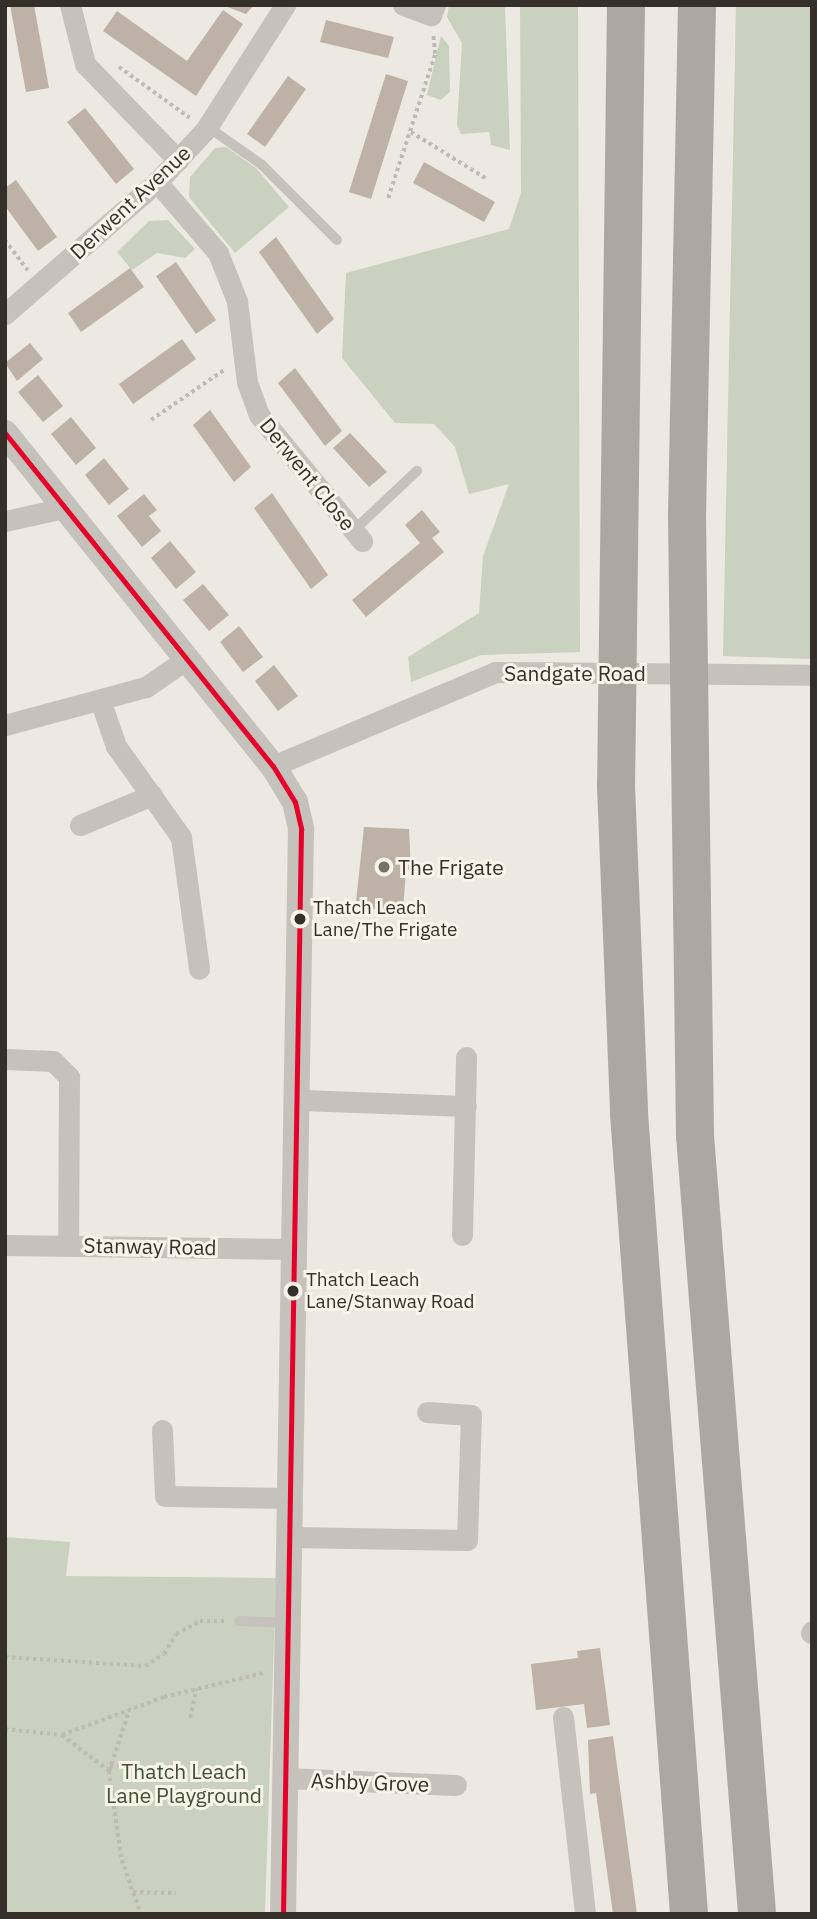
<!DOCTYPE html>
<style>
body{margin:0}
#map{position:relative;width:817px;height:1919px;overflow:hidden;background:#ece9e2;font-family:"IBM Plex Sans",sans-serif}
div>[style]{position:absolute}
.green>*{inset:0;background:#cad1be}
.building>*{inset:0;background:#beb1a6}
.path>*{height:3.5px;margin-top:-1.75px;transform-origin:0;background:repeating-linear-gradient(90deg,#bebab4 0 3.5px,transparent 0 7px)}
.service>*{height:10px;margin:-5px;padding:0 5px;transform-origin:5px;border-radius:5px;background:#c5c1bb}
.minor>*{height:21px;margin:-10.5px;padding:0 10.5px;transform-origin:10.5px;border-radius:10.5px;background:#c5c1bb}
.tertiary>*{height:26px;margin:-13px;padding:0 13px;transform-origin:13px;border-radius:13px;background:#c5c1bb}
.motorway>*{height:38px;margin:-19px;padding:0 19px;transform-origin:19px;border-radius:19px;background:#aba8a1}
.bus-1>*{height:5px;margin:-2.5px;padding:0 2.5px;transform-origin:2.5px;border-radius:2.5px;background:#e4002b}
.dots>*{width:19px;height:19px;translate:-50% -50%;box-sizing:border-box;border:4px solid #f8f4ea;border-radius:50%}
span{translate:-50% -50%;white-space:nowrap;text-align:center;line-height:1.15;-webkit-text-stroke:6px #f8f4ea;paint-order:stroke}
.bus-label{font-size:19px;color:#352f2a}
.left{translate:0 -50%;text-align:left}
.street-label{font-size:21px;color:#352f2a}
.poi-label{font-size:21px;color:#352f2a}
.park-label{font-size:21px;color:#405130}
.frame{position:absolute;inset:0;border:7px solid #352f2a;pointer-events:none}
</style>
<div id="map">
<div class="green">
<div style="clip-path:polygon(449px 5px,505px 5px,510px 150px,491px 145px,489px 132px,461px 134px,457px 125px,462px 43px,447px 17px)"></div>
<div style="clip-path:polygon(520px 5px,578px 6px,580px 652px,481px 655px,411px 682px,408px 657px,479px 613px,483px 556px,509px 484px,469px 494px,455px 447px,434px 424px,395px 423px,342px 358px,346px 273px,509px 229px,521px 193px)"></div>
<div style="clip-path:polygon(736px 5px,812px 5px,812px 659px,723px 656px)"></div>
<div style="clip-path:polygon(441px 36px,449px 46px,450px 92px,441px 100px,427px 95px)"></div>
<div style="clip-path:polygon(226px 147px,256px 168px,289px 207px,235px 253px,189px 197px,190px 177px,215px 148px)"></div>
<div style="clip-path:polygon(168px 220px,195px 249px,185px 258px,157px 253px,132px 270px,117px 252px,149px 221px)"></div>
<div style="clip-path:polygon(5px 1537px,70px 1542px,66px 1576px,276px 1578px,265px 1914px,5px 1914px)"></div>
</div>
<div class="building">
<div style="clip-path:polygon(10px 5px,34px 5px,49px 88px,26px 92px)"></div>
<div style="clip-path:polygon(222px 5px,254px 5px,246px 14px)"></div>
<div style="clip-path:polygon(223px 10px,243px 24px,196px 96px,103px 31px,117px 11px,187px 61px)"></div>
<div style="clip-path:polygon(326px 20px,394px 37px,388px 58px,320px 42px)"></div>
<div style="clip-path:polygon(386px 74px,408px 81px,371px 199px,349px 192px)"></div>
<div style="clip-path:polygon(288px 76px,306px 89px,265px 147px,247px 134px)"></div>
<div style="clip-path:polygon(85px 108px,134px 169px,116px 184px,67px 122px)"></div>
<div style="clip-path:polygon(424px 162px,495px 202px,484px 222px,413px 183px)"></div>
<div style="clip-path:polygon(16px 180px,57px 237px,38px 251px,5px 206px,5px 188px)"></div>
<div style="clip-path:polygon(276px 237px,334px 319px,317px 334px,259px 252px)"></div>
<div style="clip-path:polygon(176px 262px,216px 320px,196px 334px,156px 276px)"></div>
<div style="clip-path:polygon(130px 268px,144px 287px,81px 332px,68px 313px)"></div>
<div style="clip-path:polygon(182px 339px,196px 359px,133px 404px,119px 384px)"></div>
<div style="clip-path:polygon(30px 343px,43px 359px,17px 381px,5px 363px)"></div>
<div style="clip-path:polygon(295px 368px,342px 431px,325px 446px,278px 383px)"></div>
<div style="clip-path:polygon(38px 375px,63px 406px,43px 422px,18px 392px)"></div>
<div style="clip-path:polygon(210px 410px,251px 467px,234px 482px,193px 425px)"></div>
<div style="clip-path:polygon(71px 417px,96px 448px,76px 465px,51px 434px)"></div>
<div style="clip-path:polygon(350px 433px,387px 472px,369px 487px,333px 448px)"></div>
<div style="clip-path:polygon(104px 458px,129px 489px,109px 505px,85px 475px)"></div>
<div style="clip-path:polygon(272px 493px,328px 575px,311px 589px,254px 508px)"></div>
<div style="clip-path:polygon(144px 494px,157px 510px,149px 516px,161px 531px,142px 547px,117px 516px)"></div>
<div style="clip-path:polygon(422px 510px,440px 532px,432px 538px,444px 552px,366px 617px,352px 600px,420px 543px,405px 525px)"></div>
<div style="clip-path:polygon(170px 541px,196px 572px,176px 589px,151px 558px)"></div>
<div style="clip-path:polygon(203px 584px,229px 615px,209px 631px,183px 600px)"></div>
<div style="clip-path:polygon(239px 626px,263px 657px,243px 672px,220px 642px)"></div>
<div style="clip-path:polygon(274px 665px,298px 696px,278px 711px,255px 681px)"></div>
<div style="clip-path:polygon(364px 827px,409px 829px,411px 871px,406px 870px,403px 910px,362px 909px,356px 902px)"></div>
<div style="clip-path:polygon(600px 1648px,610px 1725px,587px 1728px,584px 1704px,536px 1710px,531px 1664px,578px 1658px,577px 1651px)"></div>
<div style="clip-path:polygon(613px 1736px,637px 1914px,613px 1914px,596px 1793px,590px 1794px,588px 1740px)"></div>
</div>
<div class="path">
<div style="left:119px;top:67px;width:87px;rotate:35.7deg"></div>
<div style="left:411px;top:132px;width:89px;rotate:31.7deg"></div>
<div style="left:388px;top:198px;width:151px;rotate:-71.9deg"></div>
<div style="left:435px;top:54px;width:18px;rotate:-96deg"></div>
<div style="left:5px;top:240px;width:38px;rotate:53deg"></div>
<div style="left:151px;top:420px;width:88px;rotate:-34.4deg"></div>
<div style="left:5px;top:1657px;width:140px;rotate:3.7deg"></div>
<div style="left:145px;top:1666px;width:22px;rotate:-32deg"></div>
<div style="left:164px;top:1654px;width:23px;rotate:-59deg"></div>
<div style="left:176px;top:1634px;width:27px;rotate:-28deg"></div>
<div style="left:200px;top:1621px;width:26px"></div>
<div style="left:190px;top:1718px;width:30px;rotate:-78deg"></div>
<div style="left:5px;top:1729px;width:57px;rotate:6deg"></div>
<div style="left:62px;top:1735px;width:109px;rotate:-20.4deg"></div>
<div style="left:164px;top:1697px;width:102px;rotate:-13.6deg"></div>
<div style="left:62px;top:1735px;width:59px;rotate:37.5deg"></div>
<div style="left:109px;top:1771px;width:64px;rotate:-71.8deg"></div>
<div style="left:110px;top:1766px;width:28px;rotate:2deg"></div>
<div style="left:109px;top:1771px;width:90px;rotate:81.7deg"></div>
<div style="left:122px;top:1860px;width:57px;rotate:70.6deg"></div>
<div style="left:133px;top:1892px;width:43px;rotate:1.3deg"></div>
</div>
<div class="service">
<div style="left:208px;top:127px;width:66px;rotate:35.1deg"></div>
<div style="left:262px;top:165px;width:106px;rotate:45deg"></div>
<div style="left:353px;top:531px;width:88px;rotate:-43.2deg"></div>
<div style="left:239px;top:1621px;width:49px;rotate:2.3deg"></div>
</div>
<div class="minor">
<div style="left:70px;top:5px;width:61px;rotate:75.7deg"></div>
<div style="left:85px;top:64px;width:134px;rotate:45.9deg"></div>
<div style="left:403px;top:5px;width:30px;rotate:20deg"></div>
<div style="left:431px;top:15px;width:11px;rotate:-68deg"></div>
<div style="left:157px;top:182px;width:94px;rotate:49.3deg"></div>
<div style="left:218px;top:253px;width:52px;rotate:68.4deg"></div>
<div style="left:237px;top:301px;width:82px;rotate:83deg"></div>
<div style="left:247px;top:382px;width:35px;rotate:70deg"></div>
<div style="left:259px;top:415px;width:163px;rotate:50.7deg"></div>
<div style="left:5px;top:314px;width:201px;rotate:-41deg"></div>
<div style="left:157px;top:182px;width:72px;rotate:-47.2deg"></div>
<div style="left:206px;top:129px;width:147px;rotate:-57.5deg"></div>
<div style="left:5px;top:521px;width:60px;rotate:-12.4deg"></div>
<div style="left:100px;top:700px;width:49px;rotate:70.8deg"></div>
<div style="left:116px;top:746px;width:112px;rotate:54.5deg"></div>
<div style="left:181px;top:837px;width:133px;rotate:82.2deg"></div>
<div style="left:5px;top:725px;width:146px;rotate:-15.1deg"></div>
<div style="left:146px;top:687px;width:47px;rotate:-34.7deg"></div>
<div style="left:273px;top:766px;width:241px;rotate:-22.9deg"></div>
<div style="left:495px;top:672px;width:317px;rotate:0.5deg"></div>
<div style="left:80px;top:825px;width:78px;rotate:-22.6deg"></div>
<div style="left:5px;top:1059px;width:48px;rotate:2.4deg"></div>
<div style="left:53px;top:1061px;width:23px;rotate:45deg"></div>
<div style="left:69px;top:1077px;width:167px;rotate:90.3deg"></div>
<div style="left:301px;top:1100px;width:165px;rotate:2.1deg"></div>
<div style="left:462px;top:1235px;width:178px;rotate:-88.7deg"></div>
<div style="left:5px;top:1245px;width:290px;rotate:0.8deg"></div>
<div style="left:162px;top:1430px;width:66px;rotate:87.4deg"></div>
<div style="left:165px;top:1496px;width:126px;rotate:0.9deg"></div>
<div style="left:291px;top:1537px;width:176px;rotate:1deg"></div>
<div style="left:467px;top:1540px;width:125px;rotate:-88.2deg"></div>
<div style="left:471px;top:1415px;width:44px;rotate:-176.1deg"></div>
<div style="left:811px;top:1633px;width:2px;rotate:-63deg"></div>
<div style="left:563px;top:1717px;width:198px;rotate:83.6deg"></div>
<div style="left:283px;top:1778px;width:173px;rotate:2.3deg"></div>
</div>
<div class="tertiary">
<div style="left:5px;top:433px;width:427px;rotate:51.2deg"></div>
<div style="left:273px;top:766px;width:42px;rotate:58.6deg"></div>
<div style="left:295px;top:802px;width:28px;rotate:77deg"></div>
<div style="left:301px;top:829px;width:1085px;rotate:90.95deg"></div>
</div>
<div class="motorway">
<div style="left:626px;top:5px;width:781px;rotate:90.73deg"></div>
<div style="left:616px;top:786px;width:328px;rotate:87.7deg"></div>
<div style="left:629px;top:1114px;width:802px;rotate:85.71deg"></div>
<div style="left:697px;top:5px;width:511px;rotate:91.12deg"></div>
<div style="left:687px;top:516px;width:620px;rotate:89.26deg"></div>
<div style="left:695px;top:1136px;width:780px;rotate:85.44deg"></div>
</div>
<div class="bus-1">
<div style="left:5px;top:433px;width:427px;rotate:51.2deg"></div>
<div style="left:273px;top:766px;width:42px;rotate:58.6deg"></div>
<div style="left:295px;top:802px;width:28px;rotate:77deg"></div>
<div style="left:301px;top:829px;width:1085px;rotate:90.95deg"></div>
</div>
<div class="dots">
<div style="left:384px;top:867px;background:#75706a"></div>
<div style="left:300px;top:919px;background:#352f2a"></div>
<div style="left:293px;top:1291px;background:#352f2a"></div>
</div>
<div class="bus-label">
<span class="left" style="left:313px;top:919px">Thatch Leach<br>Lane/The Frigate</span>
<span class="left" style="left:306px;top:1291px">Thatch Leach<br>Lane/Stanway Road</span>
</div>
<div class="street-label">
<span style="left:130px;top:202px;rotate:-43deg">Derwent Avenue</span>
<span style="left:308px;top:474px;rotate:51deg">Derwent Close</span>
<span style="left:575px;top:673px">Sandgate Road</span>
<span style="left:150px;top:1246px;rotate:1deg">Stanway Road</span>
<span style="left:370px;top:1782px;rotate:2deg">Ashby Grove</span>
</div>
<div class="poi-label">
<span class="left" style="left:398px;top:867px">The Frigate</span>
</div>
<div class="park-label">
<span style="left:184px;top:1783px">Thatch Leach<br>Lane Playground</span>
</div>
<div class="frame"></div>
</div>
